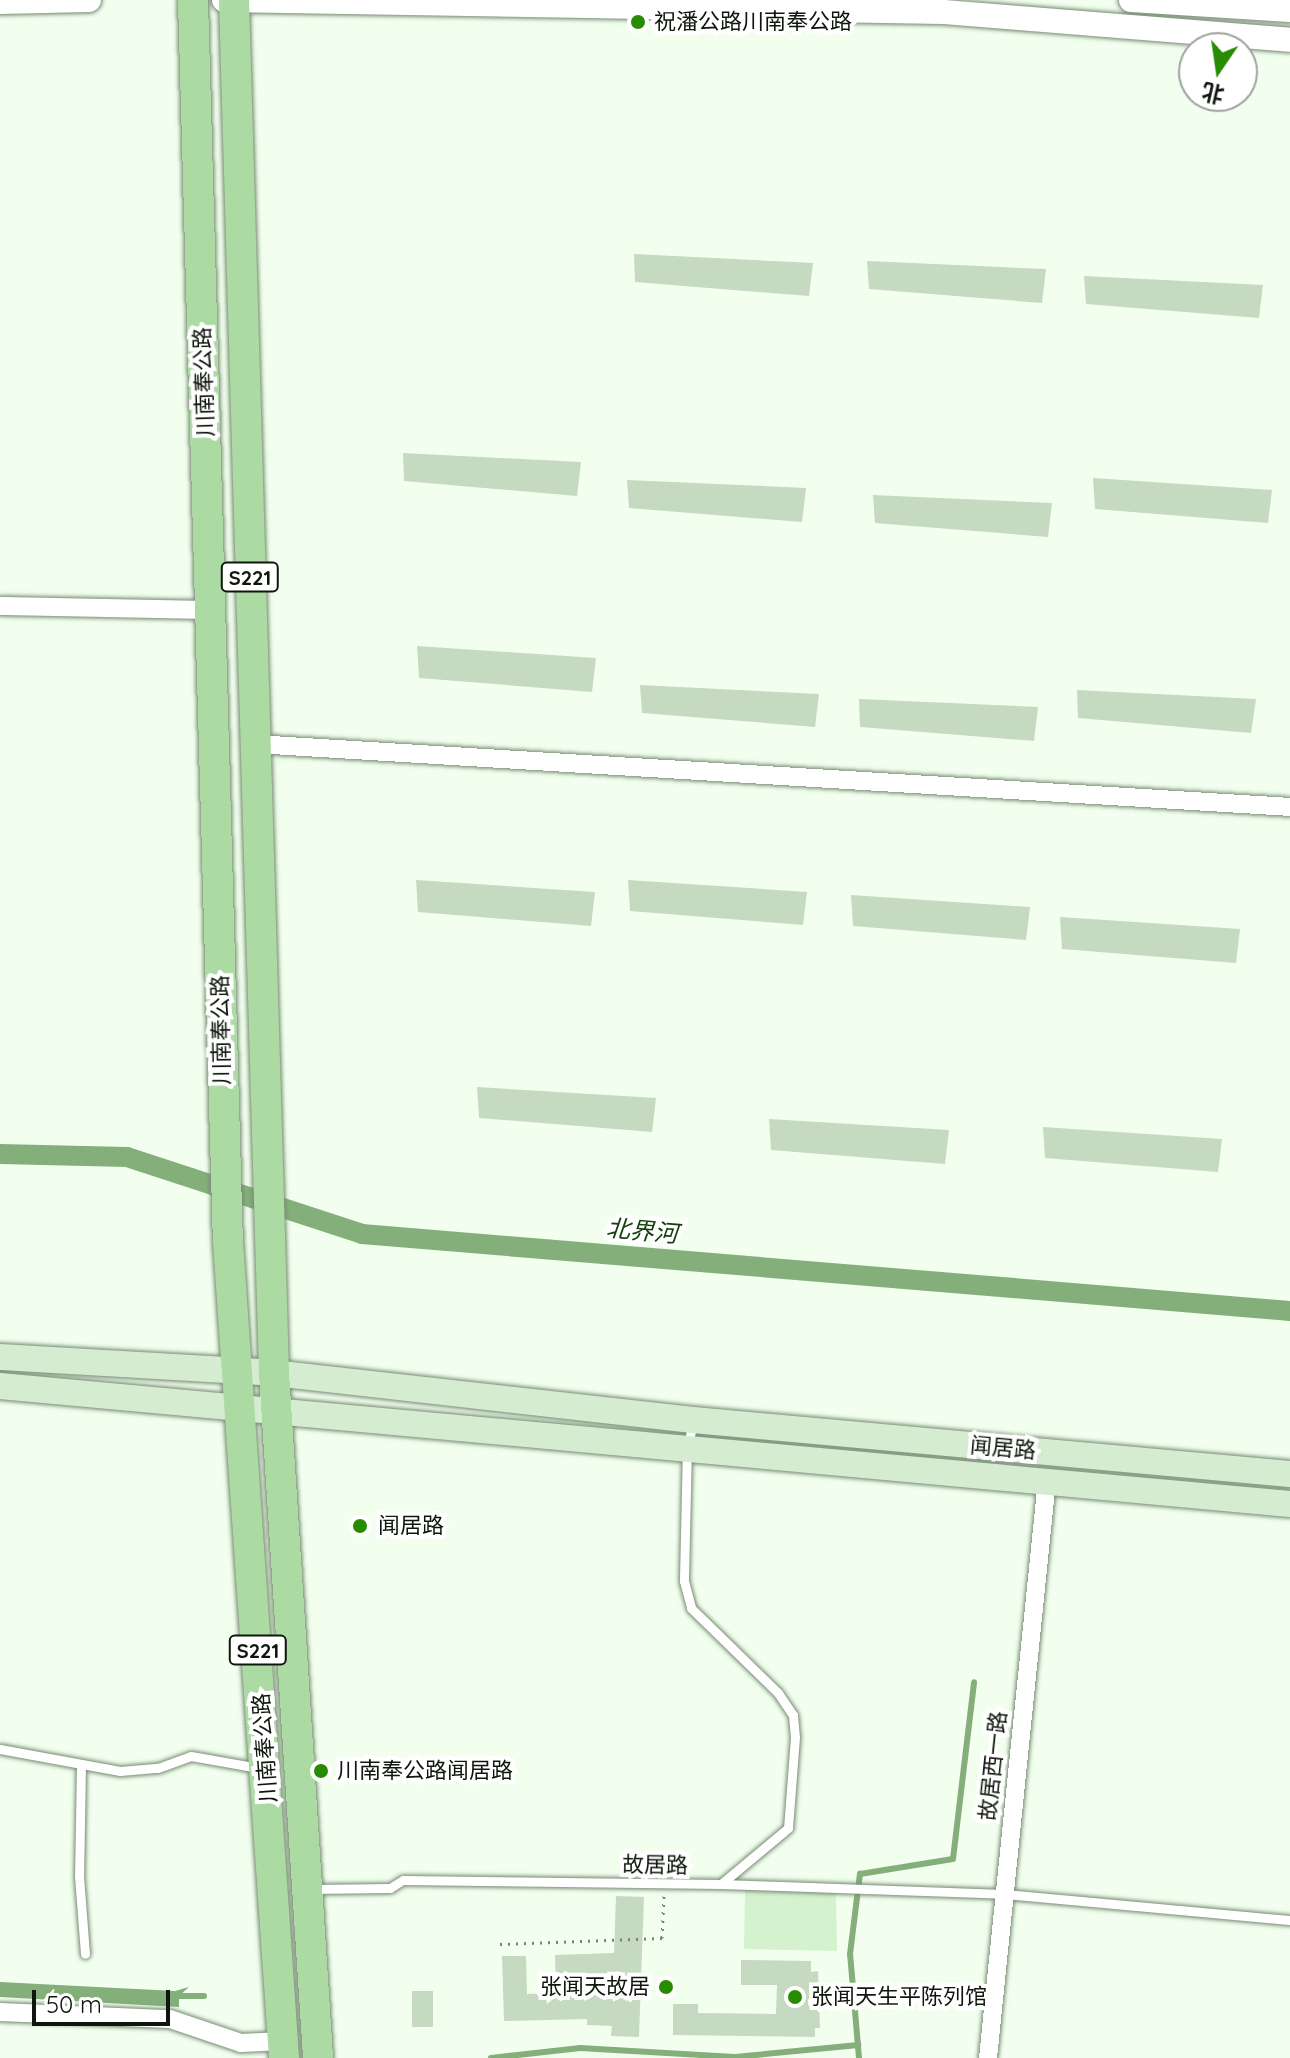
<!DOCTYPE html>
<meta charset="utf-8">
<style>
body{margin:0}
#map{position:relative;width:1290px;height:2058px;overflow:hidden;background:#f2ffef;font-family:Quicksand,"Noto Sans SC",sans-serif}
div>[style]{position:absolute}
.green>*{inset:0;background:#d5f2cf}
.water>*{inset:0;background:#84af7b}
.stream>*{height:6px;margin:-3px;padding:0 3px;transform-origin:3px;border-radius:3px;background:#84af7b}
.canal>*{height:20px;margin:-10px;padding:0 10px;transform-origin:10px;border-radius:10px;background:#84af7b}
.building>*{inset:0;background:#c5dac0}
.path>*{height:3px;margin-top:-1.5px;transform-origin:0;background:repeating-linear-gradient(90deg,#7a8477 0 2px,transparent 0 8px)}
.roads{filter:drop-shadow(0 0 2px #778b73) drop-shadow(0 0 2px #778b73)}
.service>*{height:9px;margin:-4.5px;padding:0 4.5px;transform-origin:4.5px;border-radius:4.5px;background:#fff}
.minor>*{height:18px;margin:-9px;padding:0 9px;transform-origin:9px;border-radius:9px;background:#fff}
.tertiary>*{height:24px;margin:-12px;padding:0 12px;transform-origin:12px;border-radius:12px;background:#fff}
.secondary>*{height:26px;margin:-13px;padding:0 13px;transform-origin:13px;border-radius:13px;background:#d6ecd1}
.primary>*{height:30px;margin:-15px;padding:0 15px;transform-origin:15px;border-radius:15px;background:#acdaa3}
.dots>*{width:22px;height:22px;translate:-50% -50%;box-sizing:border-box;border:4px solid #fff;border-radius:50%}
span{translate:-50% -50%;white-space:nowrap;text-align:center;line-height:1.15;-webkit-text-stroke:8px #fff;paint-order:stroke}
.shield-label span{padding:2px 6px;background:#fff;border:2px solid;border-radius:6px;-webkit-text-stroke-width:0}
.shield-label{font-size:20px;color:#0f160d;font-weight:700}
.poi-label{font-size:22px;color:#0f160d}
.left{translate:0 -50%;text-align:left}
.right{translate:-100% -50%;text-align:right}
.street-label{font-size:22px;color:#0f160d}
.water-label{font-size:24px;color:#15400b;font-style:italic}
.north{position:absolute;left:1178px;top:32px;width:80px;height:80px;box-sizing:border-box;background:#fff;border:2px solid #9fa29e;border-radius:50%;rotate:193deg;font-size:22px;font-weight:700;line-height:32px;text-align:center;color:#0f160d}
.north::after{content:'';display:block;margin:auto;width:28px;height:36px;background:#288c02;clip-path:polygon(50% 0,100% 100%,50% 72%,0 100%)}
.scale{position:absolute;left:32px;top:1990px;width:138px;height:36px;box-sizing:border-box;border:4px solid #0f160d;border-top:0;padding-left:10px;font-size:24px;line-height:28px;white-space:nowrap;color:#0f160d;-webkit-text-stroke:6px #fff;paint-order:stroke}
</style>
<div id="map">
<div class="green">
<div style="clip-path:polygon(745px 1890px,836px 1892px,837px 1951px,744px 1949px)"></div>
</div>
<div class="water">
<div style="clip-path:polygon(0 1982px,175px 1991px,189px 1987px,179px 1996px,179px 2007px,0 1997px)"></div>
</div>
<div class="stream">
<div style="left:172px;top:1996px;width:32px"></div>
<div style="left:491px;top:2058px;width:90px;rotate:-6.4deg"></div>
<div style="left:580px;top:2048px;width:155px;rotate:3.3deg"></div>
<div style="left:735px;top:2057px;width:124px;rotate:-5.6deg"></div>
<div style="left:859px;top:2058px;width:104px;rotate:-94.9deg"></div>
<div style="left:850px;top:1954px;width:81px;rotate:-82.9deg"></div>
<div style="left:860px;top:1874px;width:94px;rotate:-9.2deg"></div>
<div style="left:953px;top:1859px;width:178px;rotate:-83.2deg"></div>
</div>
<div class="canal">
<div style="left:0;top:1154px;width:127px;rotate:1.4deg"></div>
<div style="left:127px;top:1157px;width:247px;rotate:18.1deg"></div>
<div style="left:362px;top:1234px;width:931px;rotate:4.74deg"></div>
</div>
<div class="building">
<div style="clip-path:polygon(634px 254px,813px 263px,809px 296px,635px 282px)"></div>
<div style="clip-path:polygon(867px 261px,1046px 269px,1042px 303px,869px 289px)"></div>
<div style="clip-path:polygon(1084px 276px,1263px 285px,1259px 318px,1086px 304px)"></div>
<div style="clip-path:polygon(403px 453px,581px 462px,577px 496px,404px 481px)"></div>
<div style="clip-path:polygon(1093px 478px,1272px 490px,1268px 523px,1095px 509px)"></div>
<div style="clip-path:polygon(627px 480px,806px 488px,802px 522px,629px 508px)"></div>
<div style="clip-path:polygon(873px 495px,1052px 503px,1048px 537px,875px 523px)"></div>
<div style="clip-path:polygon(417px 646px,596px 658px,592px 692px,419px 678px)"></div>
<div style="clip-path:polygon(640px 685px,819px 694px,815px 727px,642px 713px)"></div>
<div style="clip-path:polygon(1077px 690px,1256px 699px,1251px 733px,1078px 718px)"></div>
<div style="clip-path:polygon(859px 699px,1038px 707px,1034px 741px,860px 727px)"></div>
<div style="clip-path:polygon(416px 880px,595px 892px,591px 926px,418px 912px)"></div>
<div style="clip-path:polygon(628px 880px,807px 892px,803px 925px,630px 911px)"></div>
<div style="clip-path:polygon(851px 895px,1030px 907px,1026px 940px,853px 926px)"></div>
<div style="clip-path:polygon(1060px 917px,1240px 929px,1236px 963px,1062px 949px)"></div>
<div style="clip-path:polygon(477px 1087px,656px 1098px,652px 1132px,479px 1118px)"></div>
<div style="clip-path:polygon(769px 1119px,949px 1130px,945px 1164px,771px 1150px)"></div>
<div style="clip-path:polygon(1043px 1127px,1222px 1139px,1218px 1172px,1045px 1158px)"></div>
<div style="clip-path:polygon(616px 1896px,644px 1897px,639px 2037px,611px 2036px,612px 2026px,587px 2025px,587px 2019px,504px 2021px,502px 1956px,526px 1956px,527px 1994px,556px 1993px,555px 1955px,614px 1953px)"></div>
<div style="clip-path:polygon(741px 1960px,811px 1961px,811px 1972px,818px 1971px,820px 2028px,815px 2028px,815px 2037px,673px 2035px,673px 2004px,698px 2004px,698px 2013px,776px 2014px,777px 1985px,741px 1985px)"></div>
<div style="clip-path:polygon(412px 1991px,433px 1991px,433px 2027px,412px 2027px)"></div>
</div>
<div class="path">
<div style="left:500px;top:1944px;width:162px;rotate:-2.1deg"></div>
<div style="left:662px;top:1938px;width:43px;rotate:-87.3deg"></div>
</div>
<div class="roads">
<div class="service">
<div style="left:693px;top:1424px;width:23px;rotate:105deg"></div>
<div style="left:687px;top:1446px;width:135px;rotate:91.3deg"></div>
<div style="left:684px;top:1581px;width:28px;rotate:75deg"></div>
<div style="left:691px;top:1608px;width:122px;rotate:44.3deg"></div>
<div style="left:778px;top:1693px;width:27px;rotate:56deg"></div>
<div style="left:793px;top:1715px;width:22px;rotate:85deg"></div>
<div style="left:795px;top:1737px;width:91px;rotate:94.4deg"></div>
<div style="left:788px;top:1828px;width:87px;rotate:140.1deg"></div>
<div style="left:0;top:1749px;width:122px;rotate:10.4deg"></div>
<div style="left:120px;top:1771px;width:38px;rotate:-5deg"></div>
<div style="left:158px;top:1768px;width:35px;rotate:-20deg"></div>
<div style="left:191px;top:1756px;width:69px;rotate:10deg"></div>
<div style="left:81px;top:1765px;width:111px;rotate:91deg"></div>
<div style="left:79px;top:1876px;width:78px;rotate:85.6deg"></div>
<div style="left:311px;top:1889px;width:79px;rotate:-0.7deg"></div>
<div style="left:390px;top:1888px;width:15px;rotate:-32deg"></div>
<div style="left:403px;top:1880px;width:318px;rotate:0.7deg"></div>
<div style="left:721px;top:1884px;width:283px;rotate:2deg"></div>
<div style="left:1004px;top:1894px;width:287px;rotate:5.2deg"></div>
</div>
<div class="minor">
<div style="left:0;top:606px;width:211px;rotate:1.1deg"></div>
<div style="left:255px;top:744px;width:1037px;rotate:3.48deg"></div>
<div style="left:0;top:2012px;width:170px;rotate:2.4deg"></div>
<div style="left:170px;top:2019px;width:75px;rotate:18.7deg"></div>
<div style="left:241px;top:2043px;width:42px;rotate:-2.7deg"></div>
<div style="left:988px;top:2058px;width:581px;rotate:-84.17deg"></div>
</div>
<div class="tertiary">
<div style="left:224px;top:0;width:720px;rotate:0.95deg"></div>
<div style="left:944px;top:12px;width:347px;rotate:4.6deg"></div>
<div style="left:1131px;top:0;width:159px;rotate:3.6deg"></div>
<div style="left:0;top:2px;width:89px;rotate:-1.3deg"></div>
</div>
<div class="secondary">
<div style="left:0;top:1357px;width:274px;rotate:3.3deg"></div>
<div style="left:274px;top:1373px;width:422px;rotate:6.4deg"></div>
<div style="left:693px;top:1420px;width:599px;rotate:5.17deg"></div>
<div style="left:0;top:1386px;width:1295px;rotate:5.23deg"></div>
</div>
<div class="primary">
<div style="left:193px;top:0;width:1242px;rotate:88.39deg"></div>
<div style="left:228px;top:1242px;width:818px;rotate:86.07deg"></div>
<div style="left:234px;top:0;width:1374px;rotate:88.33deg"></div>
<div style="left:274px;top:1373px;width:686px;rotate:86.32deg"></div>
</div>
</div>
<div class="dots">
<div style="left:638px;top:22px;background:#288c02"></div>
<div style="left:360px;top:1526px;background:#288c02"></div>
<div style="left:321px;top:1771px;background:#288c02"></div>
<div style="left:666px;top:1987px;background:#288c02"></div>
<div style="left:795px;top:1997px;background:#288c02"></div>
</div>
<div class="shield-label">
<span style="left:250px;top:577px">S221</span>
<span style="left:258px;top:1650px">S221</span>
</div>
<div class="poi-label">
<span class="left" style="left:654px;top:22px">祝潘公路川南奉公路</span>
<span class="left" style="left:378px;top:1526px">闻居路</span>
<span class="left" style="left:337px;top:1771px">川南奉公路闻居路</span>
<span class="right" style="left:650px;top:1987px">张闻天故居</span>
<span class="left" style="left:811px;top:1997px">张闻天生平陈列馆</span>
</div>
<div class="street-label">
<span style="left:204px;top:382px;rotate:-92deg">川南奉公路</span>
<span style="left:221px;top:1030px;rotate:-91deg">川南奉公路</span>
<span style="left:1003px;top:1448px;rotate:5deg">闻居路</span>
<span style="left:265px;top:1748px;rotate:-94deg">川南奉公路</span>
<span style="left:993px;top:1766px;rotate:-84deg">故居西一路</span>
<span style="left:655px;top:1865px;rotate:1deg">故居路</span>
</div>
<div class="water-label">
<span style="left:642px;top:1231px;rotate:5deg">北界河</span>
</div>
<div class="north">北</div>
<div class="scale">50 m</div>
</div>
